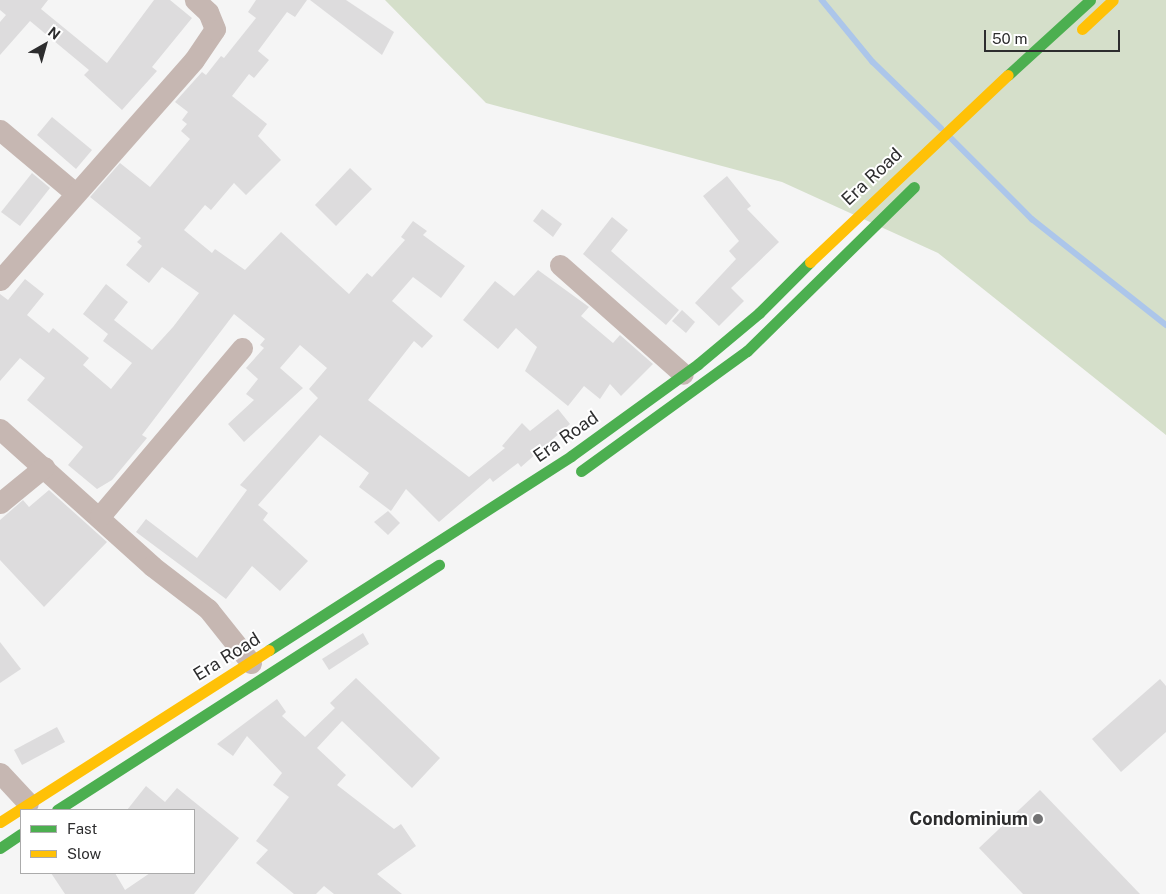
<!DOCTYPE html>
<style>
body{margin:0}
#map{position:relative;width:1166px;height:894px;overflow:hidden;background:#f5f5f5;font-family:"Public Sans",sans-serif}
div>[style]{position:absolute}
.green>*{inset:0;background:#d5dfca}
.stream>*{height:5.5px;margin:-2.75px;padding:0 2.75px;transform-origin:2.75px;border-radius:2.75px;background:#acc6ea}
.building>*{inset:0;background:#dddcdd}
.street>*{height:21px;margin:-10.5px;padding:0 10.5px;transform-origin:10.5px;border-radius:10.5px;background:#c6b7b2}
.fast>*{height:11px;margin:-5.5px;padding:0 5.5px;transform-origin:5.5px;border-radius:5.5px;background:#4caf50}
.slow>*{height:11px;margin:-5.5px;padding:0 5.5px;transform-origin:5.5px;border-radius:5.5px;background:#ffc107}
.dots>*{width:14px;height:14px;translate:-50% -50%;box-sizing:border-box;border:2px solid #fff;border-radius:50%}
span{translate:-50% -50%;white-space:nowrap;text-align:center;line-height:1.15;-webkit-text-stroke:4px #fff;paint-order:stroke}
.street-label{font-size:18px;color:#2d2d2e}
.poi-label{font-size:18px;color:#2d2d2e;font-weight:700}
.right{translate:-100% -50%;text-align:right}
.legend{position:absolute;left:20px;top:809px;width:175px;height:65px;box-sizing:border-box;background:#fff;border:1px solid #ababab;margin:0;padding:6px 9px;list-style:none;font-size:15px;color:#2d2d2e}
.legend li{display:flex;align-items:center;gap:10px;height:25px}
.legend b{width:25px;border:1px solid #ababab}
.north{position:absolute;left:20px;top:20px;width:50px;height:50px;-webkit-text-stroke:4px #fff;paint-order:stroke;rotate:38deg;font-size:14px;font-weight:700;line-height:20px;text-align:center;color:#2d2d2e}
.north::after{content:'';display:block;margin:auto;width:18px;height:22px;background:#2d2d2e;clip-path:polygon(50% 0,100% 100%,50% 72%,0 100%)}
.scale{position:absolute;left:984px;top:30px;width:136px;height:22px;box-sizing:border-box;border:2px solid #2d2d2e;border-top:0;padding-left:6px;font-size:15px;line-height:18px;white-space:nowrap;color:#2d2d2e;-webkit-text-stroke:4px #fff;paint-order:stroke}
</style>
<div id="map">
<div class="green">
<div style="clip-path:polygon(385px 0,1166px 0,1166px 435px,938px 253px,782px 182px,486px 103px)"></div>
</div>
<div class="stream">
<div style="left:822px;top:0;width:80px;rotate:50.6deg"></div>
<div style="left:873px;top:62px;width:95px;rotate:44.1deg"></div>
<div style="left:951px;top:138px;width:115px;rotate:45deg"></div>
<div style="left:1032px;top:219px;width:171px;rotate:38.3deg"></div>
</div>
<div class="building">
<div style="clip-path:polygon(0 0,48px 0,41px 9px,107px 63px,154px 0,170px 0,192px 18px,152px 67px,157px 71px,122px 110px,84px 75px,89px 70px,30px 21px,0 55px,0 22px,6px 15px,0 10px)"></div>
<div style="clip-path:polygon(256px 0,307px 0,295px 17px,287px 12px,258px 51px,269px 60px,254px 78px,249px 74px,232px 96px,267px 124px,258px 136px,281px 160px,246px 195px,234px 183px,211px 210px,205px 205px,184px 230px,212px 253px,215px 249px,245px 270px,281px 232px,349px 294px,367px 273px,372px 277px,405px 240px,401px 237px,413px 221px,427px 231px,423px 235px,465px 266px,441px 298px,413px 277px,392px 301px,433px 336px,422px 348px,414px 341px,368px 400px,469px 477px,505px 448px,502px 446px,522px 423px,530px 431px,558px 409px,570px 424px,521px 467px,518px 463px,493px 482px,490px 478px,439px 522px,406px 489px,391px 511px,359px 487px,369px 473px,320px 435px,258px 505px,268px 513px,263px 520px,308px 561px,280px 591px,252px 566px,226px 599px,136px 532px,146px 519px,197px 558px,247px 490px,240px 485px,318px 398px,309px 389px,327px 368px,300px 345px,280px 368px,303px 388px,244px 442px,228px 424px,254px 400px,246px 394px,258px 379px,246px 368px,264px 348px,260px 345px,265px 339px,234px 314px,142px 435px,147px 438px,112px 480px,97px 489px,68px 465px,83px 447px,27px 400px,45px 378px,20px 358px,0 381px,0 294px,8px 300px,25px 279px,44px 294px,27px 315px,49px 333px,53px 328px,89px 358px,83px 365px,111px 389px,132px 363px,103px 341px,108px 334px,83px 314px,106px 284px,128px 302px,114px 320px,152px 350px,173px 327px,199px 293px,162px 267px,149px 283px,126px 265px,142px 246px,137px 242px,141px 238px,90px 197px,120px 163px,150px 187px,190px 139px,181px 131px,187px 124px,182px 120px,188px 112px,175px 102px,202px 72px,206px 75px,221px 56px,224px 58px,256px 18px,248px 12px)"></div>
<div style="clip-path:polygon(310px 0,346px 0,394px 32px,382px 55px)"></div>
<div style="clip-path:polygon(52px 117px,92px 150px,76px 169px,37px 135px)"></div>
<div style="clip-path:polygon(350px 168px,372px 189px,336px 226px,315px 205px)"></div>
<div style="clip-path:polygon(32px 173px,50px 188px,20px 226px,1px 212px)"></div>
<div style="clip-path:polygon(727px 176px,751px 206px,747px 209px,779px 242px,731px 288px,744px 301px,719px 326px,695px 303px,736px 259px,729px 251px,739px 241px,703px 196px)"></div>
<div style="clip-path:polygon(542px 209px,562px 224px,553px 237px,533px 221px)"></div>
<div style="clip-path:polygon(612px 217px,628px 230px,611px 251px,679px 310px,666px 325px,583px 254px)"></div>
<div style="clip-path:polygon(538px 270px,589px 307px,581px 316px,613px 343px,620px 335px,653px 364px,621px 396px,610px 384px,600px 399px,584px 386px,568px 406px,525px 371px,537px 347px,516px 328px,498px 349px,463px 320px,495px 281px,514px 296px)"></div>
<div style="clip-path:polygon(682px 310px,695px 322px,686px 333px,672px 321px)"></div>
<div style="clip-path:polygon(49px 490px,107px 542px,44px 607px,0 560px,0 520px,23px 500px,29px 507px)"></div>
<div style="clip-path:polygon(388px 511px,400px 523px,388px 535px,374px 522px)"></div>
<div style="clip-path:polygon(363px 633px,369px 644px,329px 670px,322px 659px)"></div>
<div style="clip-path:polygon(0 642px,21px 669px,0 683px)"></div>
<div style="clip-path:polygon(356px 678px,440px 758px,412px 788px,342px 721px,317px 748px,346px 775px,337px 785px,394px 829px,401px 824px,416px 846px,377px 874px,402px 894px,334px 894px,324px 886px,316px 894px,294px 894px,256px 863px,268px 850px,256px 841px,289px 797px,273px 785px,282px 773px,247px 736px,233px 756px,217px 744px,277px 699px,286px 712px,282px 716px,305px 737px,335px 708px,330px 703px)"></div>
<div style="clip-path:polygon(1160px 679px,1166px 686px,1166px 732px,1121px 772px,1092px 739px)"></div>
<div style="clip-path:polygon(57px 727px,65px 742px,22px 765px,14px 750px)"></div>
<div style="clip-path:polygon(146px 786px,165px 802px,177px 788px,239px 838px,194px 894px,65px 894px,51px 873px,115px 873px,125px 890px,150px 873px,194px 873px,194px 810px,127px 810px)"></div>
<div style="clip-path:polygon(1040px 790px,1140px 894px,1023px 894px,979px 848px)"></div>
</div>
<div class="street">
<div style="left:0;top:130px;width:98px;rotate:40deg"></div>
<div style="left:560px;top:265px;width:164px;rotate:41.5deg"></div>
<div style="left:0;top:280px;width:293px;rotate:-48.6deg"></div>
<div style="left:194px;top:60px;width:37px;rotate:-56deg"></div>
<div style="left:215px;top:29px;width:18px;rotate:-112deg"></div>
<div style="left:208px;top:12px;width:18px;rotate:-137deg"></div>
<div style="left:0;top:429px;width:205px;rotate:42deg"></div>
<div style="left:152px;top:566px;width:71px;rotate:37.5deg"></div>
<div style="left:208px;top:609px;width:69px;rotate:51.5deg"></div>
<div style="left:0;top:503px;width:57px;rotate:-39.3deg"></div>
<div style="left:100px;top:516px;width:220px;rotate:-49.8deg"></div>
<div style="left:0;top:773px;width:41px;rotate:47deg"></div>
</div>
<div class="fast">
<div style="left:1008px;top:75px;width:111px;rotate:-42.4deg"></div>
<div style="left:581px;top:471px;width:205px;rotate:-35.9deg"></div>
<div style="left:747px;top:351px;width:234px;rotate:-44.5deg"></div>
<div style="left:269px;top:650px;width:359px;rotate:-32.7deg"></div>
<div style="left:571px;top:456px;width:157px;rotate:-35.9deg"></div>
<div style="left:698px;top:364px;width:80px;rotate:-39.9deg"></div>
<div style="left:759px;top:313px;width:72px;rotate:-45deg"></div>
<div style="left:57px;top:810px;width:454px;rotate:-32.7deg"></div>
<div style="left:0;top:848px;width:25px;rotate:-34deg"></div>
</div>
<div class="slow">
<div style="left:1082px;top:29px;width:42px;rotate:-43.1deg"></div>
<div style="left:810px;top:262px;width:272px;rotate:-43.4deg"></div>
<div style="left:0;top:822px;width:319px;rotate:-32.6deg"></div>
</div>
<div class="dots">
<div style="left:1038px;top:819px;background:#737374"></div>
</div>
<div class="street-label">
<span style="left:872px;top:177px;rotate:-43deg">Era Road</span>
<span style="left:566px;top:437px;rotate:-35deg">Era Road</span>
<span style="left:227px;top:657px;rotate:-32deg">Era Road</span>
</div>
<div class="poi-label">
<span class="right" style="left:1028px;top:819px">Condominium</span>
</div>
<ul class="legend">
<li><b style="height:6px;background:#4caf50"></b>Fast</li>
<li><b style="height:6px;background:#ffc107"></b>Slow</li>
</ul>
<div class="north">N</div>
<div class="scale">50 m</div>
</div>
